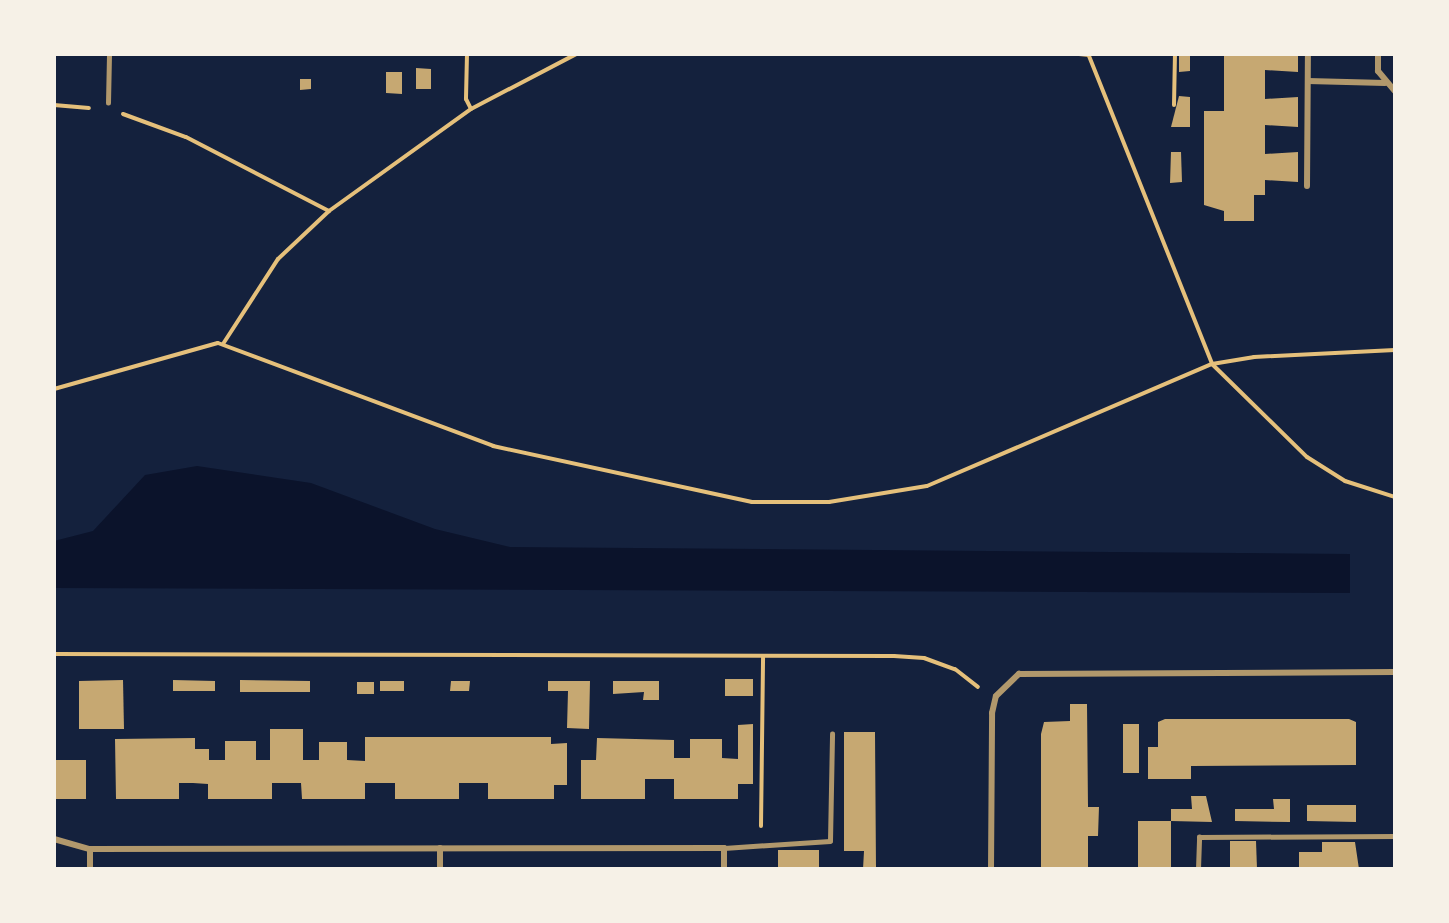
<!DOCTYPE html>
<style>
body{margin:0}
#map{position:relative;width:1449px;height:923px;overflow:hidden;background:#14213d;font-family:Lato,sans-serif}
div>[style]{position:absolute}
.water>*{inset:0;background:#0b132b}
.building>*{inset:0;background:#c6a872}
.path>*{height:4px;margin:-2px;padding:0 2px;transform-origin:2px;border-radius:2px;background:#e5c07b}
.service>*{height:4.5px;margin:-2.25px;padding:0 2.25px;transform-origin:2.25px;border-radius:2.25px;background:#b1986c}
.minor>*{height:6px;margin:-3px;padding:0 3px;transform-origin:3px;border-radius:3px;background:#b1986c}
span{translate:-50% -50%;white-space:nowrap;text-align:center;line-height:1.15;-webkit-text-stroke:5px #f6f1e7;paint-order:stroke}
.frame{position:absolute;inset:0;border:56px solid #f6f1e7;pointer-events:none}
</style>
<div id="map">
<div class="water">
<div style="clip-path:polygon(197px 466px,311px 483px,435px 529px,510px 547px,1350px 554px,1350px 593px,54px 588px,54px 541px,93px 531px,145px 475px)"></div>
</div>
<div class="building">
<div style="clip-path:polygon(1224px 54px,1298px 54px,1298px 72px,1265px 70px,1265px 99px,1298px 97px,1298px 127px,1265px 125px,1265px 154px,1298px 152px,1298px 182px,1265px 180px,1265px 195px,1254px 195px,1254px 221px,1224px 221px,1224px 211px,1204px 205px,1204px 111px,1224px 111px)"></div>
<div style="clip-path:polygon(1179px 56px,1190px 56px,1190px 71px,1179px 72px)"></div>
<div style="clip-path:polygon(416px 68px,431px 69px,431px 89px,416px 89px)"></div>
<div style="clip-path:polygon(386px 72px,402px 72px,402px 94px,386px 93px)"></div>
<div style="clip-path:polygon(300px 79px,311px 79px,311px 89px,300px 90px)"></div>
<div style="clip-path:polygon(1179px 96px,1190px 97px,1190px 127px,1171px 127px)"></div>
<div style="clip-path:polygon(1171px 152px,1181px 152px,1182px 182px,1170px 183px)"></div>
<div style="clip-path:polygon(725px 679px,753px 679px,753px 696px,725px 696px)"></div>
<div style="clip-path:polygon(123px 680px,124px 729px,79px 729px,79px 681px)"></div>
<div style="clip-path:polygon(173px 680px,215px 681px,215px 691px,173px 691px)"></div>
<div style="clip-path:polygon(240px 680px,310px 681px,310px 692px,240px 692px)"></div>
<div style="clip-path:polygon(380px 681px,404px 681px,404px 691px,380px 691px)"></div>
<div style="clip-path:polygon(451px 681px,470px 681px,469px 691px,450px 691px)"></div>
<div style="clip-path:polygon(548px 681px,590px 681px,589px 729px,567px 728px,568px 691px,548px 691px)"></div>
<div style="clip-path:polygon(613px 681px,659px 681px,659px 700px,643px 700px,644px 692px,613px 694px)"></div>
<div style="clip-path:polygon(357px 682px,374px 682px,374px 694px,357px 694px)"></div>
<div style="clip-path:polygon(1070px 704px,1087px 704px,1088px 807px,1099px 807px,1098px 836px,1088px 836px,1088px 869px,1041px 869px,1041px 734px,1044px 722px,1070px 721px)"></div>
<div style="clip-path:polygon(1165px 719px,1349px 719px,1356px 722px,1356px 765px,1191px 766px,1191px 779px,1148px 779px,1148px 747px,1158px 747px,1158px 722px)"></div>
<div style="clip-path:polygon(753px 724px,753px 784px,738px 784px,738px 799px,674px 799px,674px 779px,645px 779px,645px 799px,581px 799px,581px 760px,596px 760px,597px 738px,674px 740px,674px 758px,690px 758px,690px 739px,722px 739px,722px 758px,738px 759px,738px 725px)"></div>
<div style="clip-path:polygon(1123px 724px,1139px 724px,1139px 773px,1123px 773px)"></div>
<div style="clip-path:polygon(270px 729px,303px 729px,303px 760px,319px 760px,319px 742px,347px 742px,347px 760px,365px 761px,365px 737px,551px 737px,551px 744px,567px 743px,567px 785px,554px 785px,554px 799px,488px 799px,488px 783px,459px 783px,459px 799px,395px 799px,395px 783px,365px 783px,365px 799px,302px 799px,301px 783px,272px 783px,272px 799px,208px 799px,208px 784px,193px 783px,179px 783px,179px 799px,116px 799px,115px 739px,195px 738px,195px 749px,209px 749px,209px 760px,225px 760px,225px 741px,256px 741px,256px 760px,270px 760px)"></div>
<div style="clip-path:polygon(844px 732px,875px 732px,876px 869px,863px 869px,864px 851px,844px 851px)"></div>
<div style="clip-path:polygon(54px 760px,86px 760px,86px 799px,54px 799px)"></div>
<div style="clip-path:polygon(1191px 796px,1206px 796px,1212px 822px,1171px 821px,1171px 809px,1192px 809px)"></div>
<div style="clip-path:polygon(1273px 799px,1290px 799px,1290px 822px,1235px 821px,1235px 809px,1274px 809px)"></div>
<div style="clip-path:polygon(1307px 805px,1356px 805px,1356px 822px,1307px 821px)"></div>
<div style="clip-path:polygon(1138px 821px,1171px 821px,1171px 869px,1138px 869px)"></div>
<div style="clip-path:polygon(1230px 841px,1256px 841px,1257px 869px,1230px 869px)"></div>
<div style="clip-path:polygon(1322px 842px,1355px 842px,1359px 869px,1299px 869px,1299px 852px,1322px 852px)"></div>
<div style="clip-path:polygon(778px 850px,819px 850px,819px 869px,778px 869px)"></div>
</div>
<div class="path">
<div style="left:467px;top:54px;width:45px;rotate:91.3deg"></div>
<div style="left:466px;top:99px;width:11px;rotate:63deg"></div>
<div style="left:1079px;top:54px;width:10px;rotate:6deg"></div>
<div style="left:1089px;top:56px;width:332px;rotate:68.2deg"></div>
<div style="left:1212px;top:364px;width:133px;rotate:44.4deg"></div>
<div style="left:1307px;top:457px;width:45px;rotate:32.3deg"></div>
<div style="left:1345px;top:481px;width:52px;rotate:17.7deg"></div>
<div style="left:54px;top:105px;width:35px;rotate:5deg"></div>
<div style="left:1174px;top:105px;width:51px;rotate:-88.9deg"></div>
<div style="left:123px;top:114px;width:67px;rotate:20.1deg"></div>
<div style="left:186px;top:137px;width:161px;rotate:27.4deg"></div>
<div style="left:223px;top:344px;width:101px;rotate:-57.1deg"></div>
<div style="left:278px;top:259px;width:70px;rotate:-43.3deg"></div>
<div style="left:329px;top:211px;width:175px;rotate:-35.7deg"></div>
<div style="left:471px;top:109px;width:119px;rotate:-27.6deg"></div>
<div style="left:54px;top:389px;width:170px;rotate:-15.7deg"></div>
<div style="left:218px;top:343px;width:294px;rotate:20.5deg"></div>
<div style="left:493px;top:446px;width:265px;rotate:12.2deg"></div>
<div style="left:752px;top:502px;width:77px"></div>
<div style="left:829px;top:502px;width:99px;rotate:-9.3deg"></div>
<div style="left:927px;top:486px;width:310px;rotate:-23.2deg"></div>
<div style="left:1212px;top:364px;width:43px;rotate:-9.5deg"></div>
<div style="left:1254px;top:357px;width:141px;rotate:-2.8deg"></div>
<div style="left:54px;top:654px;width:840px;rotate:0.14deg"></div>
<div style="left:894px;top:656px;width:30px;rotate:4deg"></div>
<div style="left:924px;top:658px;width:33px;rotate:20deg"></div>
<div style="left:955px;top:669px;width:29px;rotate:38deg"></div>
<div style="left:761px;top:826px;width:170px;rotate:-89.3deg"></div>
</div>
<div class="service">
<div style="left:108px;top:103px;width:49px;rotate:-88.8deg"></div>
<div style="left:724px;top:848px;width:106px;rotate:-3.8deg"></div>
<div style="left:830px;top:841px;width:107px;rotate:-88.9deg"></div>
<div style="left:1198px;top:869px;width:32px;rotate:-88deg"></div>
<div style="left:1199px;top:837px;width:196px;rotate:-0.3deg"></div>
</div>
<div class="minor">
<div style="left:1378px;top:54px;width:17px;rotate:90deg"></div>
<div style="left:1378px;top:71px;width:26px;rotate:50deg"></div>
<div style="left:1308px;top:81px;width:77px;rotate:1.5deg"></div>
<div style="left:1307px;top:186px;width:132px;rotate:-89.6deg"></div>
<div style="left:54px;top:839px;width:37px;rotate:16deg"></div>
<div style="left:90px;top:849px;width:634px;rotate:-0.09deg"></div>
<div style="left:724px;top:848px;width:21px;rotate:90deg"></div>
<div style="left:90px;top:869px;width:20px;rotate:-90deg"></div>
<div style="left:440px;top:869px;width:21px;rotate:-90deg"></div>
<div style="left:991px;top:869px;width:156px;rotate:-89.6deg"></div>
<div style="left:992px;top:713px;width:17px;rotate:-77deg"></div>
<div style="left:996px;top:696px;width:32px;rotate:-44deg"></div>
<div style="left:1019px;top:674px;width:376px;rotate:-0.3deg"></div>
</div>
<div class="frame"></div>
</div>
